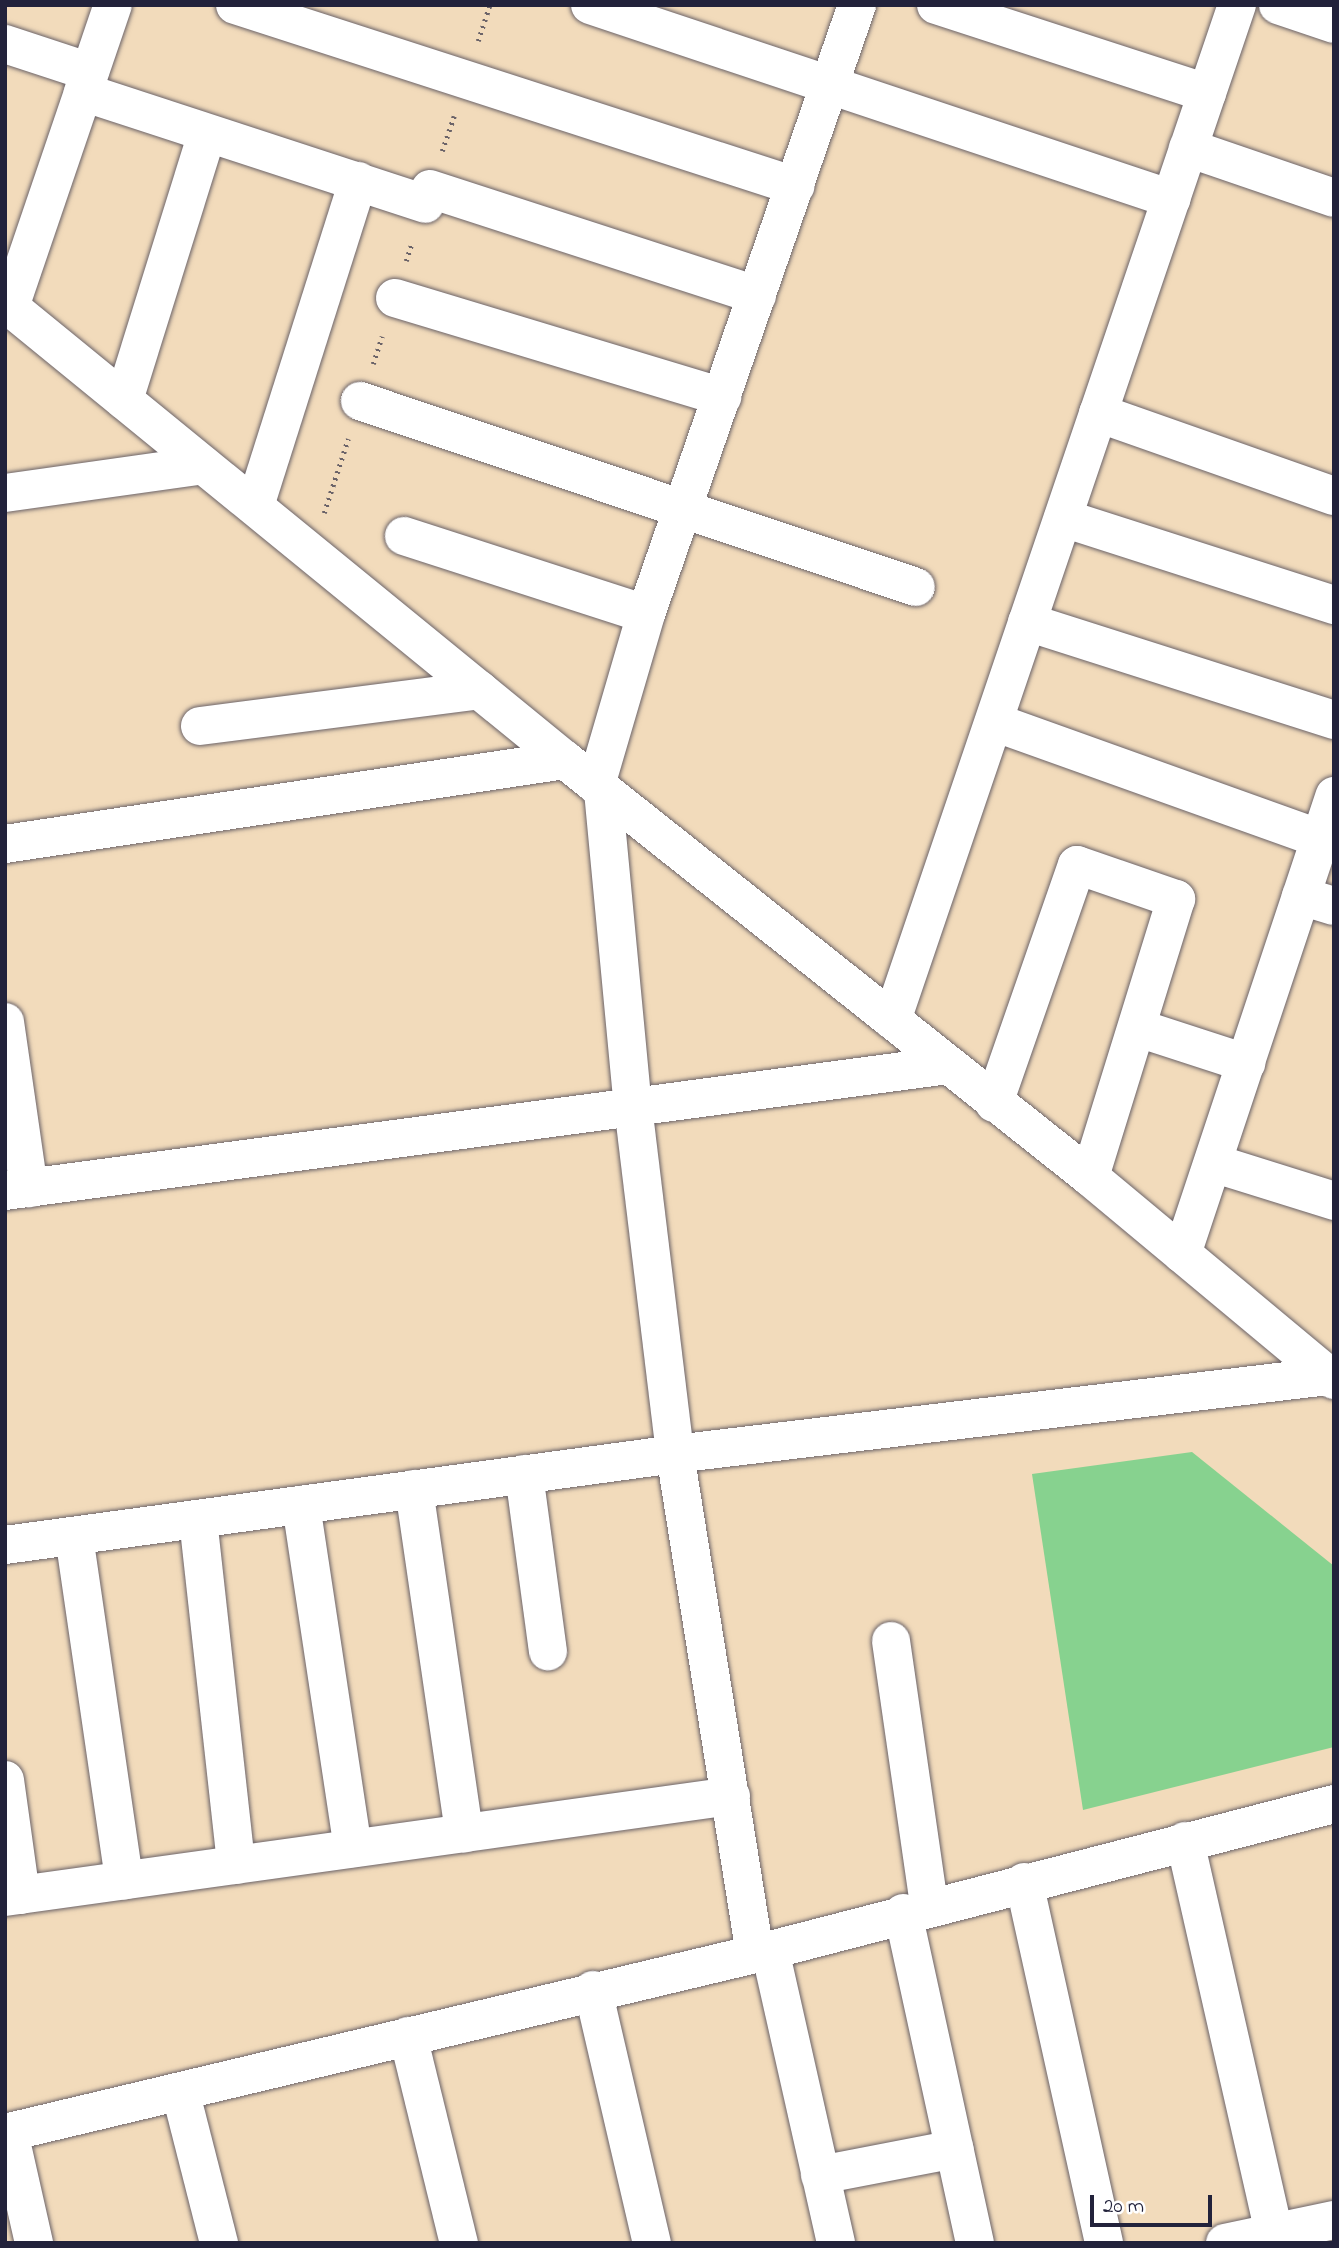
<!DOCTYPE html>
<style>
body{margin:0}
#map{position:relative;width:1339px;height:2248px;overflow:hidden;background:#f2dbbb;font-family:"Indie Flower",sans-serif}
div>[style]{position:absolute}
.green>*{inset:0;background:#87d28f}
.path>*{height:4.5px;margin-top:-2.25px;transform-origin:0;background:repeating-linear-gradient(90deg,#6b6368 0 2px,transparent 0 7px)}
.roads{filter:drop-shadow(0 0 2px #6b6368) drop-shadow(0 0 2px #6b6368)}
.minor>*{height:38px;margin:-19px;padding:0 19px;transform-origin:19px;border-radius:19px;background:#fff}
span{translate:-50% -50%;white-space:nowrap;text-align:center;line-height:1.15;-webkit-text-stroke:6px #fff;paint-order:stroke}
.frame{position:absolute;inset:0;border:7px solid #22223b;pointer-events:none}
.scale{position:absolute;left:1090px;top:2195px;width:122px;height:32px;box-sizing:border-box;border:4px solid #22223b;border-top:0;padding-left:9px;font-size:21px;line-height:24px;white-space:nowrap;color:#22223b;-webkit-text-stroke:5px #fff;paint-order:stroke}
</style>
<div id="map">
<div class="green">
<div style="clip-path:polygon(1192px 1452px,1334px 1566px,1334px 1747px,1083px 1810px,1032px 1474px)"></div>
</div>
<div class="path">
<div style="left:478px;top:41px;width:38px;rotate:-72deg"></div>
<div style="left:442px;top:151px;width:37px;rotate:-71deg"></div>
<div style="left:406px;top:261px;width:20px;rotate:-72deg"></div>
<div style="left:373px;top:364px;width:29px;rotate:-72deg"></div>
<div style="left:324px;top:513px;width:78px;rotate:-72deg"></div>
</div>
<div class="roads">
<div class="minor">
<div style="left:235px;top:5px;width:589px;rotate:17.91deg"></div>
<div style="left:590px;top:5px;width:613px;rotate:18.46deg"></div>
<div style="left:936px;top:5px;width:285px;rotate:18deg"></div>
<div style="left:1278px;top:5px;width:59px;rotate:18.7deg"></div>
<div style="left:5px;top:44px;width:89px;rotate:18.2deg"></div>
<div style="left:83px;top:92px;width:360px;rotate:18.1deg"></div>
<div style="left:1188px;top:148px;width:154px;rotate:18.9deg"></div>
<div style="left:430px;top:189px;width:344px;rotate:18deg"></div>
<div style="left:395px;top:298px;width:342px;rotate:16.8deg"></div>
<div style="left:5px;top:303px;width:723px;rotate:39.22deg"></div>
<div style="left:565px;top:760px;width:670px;rotate:38.46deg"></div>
<div style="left:1090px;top:1177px;width:317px;rotate:39.8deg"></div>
<div style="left:10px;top:307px;width:319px;rotate:-71.2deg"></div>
<div style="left:124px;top:400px;width:279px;rotate:-72.7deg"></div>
<div style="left:360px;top:401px;width:586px;rotate:18.5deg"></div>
<div style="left:1098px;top:413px;width:250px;rotate:19.4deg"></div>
<div style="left:5px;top:493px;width:200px;rotate:-8deg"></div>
<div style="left:255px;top:506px;width:341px;rotate:-72.4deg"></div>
<div style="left:1063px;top:518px;width:285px;rotate:17.8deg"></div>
<div style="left:404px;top:536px;width:254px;rotate:17.9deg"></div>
<div style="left:1027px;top:622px;width:322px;rotate:17.7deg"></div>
<div style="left:994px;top:722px;width:346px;rotate:19.7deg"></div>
<div style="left:200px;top:726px;width:282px;rotate:-7.3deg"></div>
<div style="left:596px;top:785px;width:178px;rotate:-73.7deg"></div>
<div style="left:646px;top:614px;width:645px;rotate:-70.89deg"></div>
<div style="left:603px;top:791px;width:316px;rotate:84.6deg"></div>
<div style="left:633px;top:1106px;width:351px;rotate:83.1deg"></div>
<div style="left:675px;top:1454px;width:506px;rotate:80.91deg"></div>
<div style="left:5px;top:844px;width:566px;rotate:-8.53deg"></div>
<div style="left:1301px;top:896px;width:34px;rotate:17deg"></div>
<div style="left:892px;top:1020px;width:1072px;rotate:-71.23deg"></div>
<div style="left:5px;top:1022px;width:168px;rotate:81.8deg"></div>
<div style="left:1138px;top:1028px;width:114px;rotate:18deg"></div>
<div style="left:994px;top:1103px;width:252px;rotate:-70.8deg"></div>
<div style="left:1077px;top:865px;width:105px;rotate:19deg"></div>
<div style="left:1176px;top:899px;width:291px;rotate:107.2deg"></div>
<div style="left:1213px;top:1163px;width:127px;rotate:17.4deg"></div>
<div style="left:5px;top:1191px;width:951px;rotate:-7.61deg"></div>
<div style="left:1182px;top:1254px;width:483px;rotate:-71.6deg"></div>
<div style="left:524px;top:1474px;width:179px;rotate:82.3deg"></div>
<div style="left:414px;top:1489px;width:348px;rotate:81.7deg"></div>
<div style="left:301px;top:1505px;width:347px;rotate:81.4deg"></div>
<div style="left:198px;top:1519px;width:348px;rotate:83.7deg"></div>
<div style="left:74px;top:1536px;width:348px;rotate:81.7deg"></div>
<div style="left:5px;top:1545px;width:676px;rotate:-7.73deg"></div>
<div style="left:675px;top:1454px;width:658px;rotate:-6.81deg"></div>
<div style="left:891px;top:1641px;width:268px;rotate:81.8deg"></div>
<div style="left:5px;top:1780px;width:116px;rotate:82.1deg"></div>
<div style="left:1185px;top:1841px;width:412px;rotate:77.2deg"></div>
<div style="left:1024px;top:1882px;width:370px;rotate:77.5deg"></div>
<div style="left:5px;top:1897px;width:733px;rotate:-7.92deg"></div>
<div style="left:903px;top:1913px;width:338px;rotate:77.7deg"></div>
<div style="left:770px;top:1950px;width:300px;rotate:77.3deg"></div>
<div style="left:593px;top:1990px;width:260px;rotate:76.9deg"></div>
<div style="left:408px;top:2036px;width:213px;rotate:76.2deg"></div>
<div style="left:181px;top:2094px;width:154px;rotate:75.7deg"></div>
<div style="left:9px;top:2132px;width:114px;rotate:77.3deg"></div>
<div style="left:5px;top:2133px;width:771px;rotate:-13.42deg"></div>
<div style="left:755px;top:1954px;width:598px;rotate:-14.52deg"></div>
<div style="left:820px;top:2175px;width:137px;rotate:-10.9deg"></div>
<div style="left:1225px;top:2243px;width:111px;rotate:-11.9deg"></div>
</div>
</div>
<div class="frame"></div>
<div class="scale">20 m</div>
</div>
